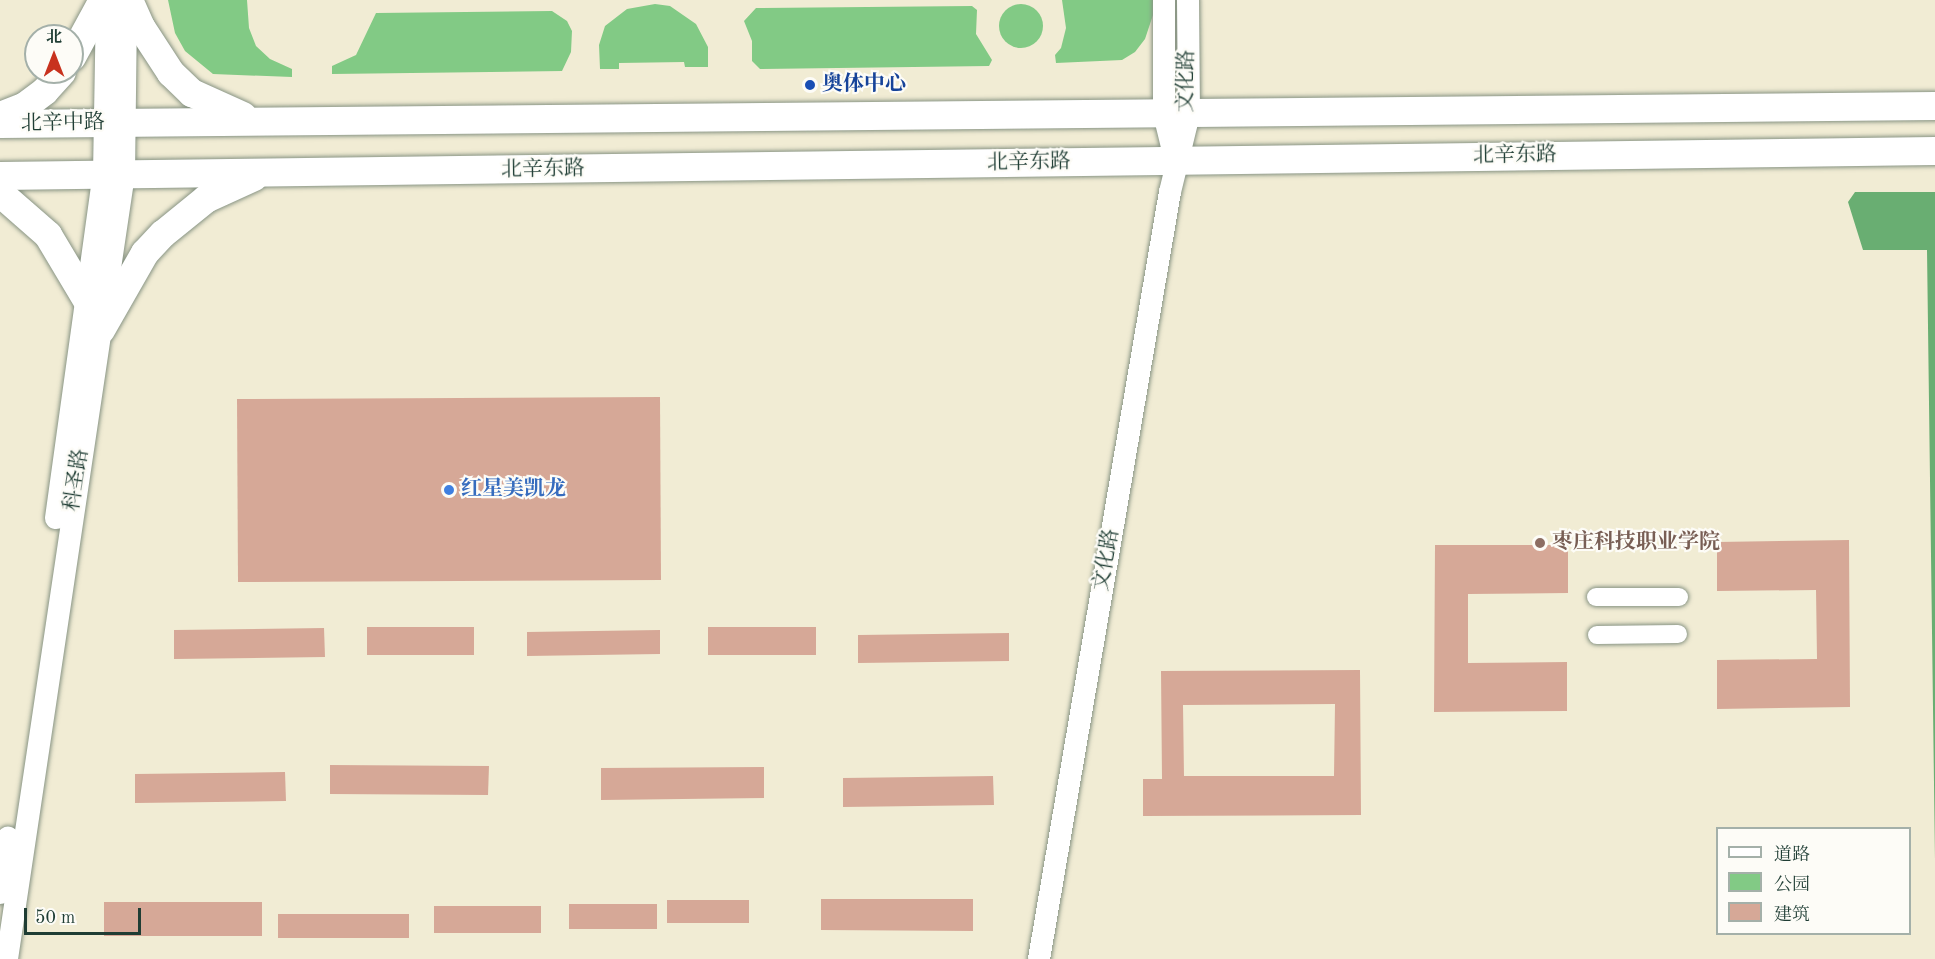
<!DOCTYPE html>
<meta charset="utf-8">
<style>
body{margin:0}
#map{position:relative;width:1935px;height:959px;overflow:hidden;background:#f1ecd4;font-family:"Old Standard TT","Noto Serif SC",serif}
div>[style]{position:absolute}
.green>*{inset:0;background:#82ca85}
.round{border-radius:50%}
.forest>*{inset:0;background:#69ae72}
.building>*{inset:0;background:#d6a897}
.roads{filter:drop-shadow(0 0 2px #889484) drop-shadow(0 0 2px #889484)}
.minor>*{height:18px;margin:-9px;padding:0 9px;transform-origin:9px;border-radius:9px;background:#fff}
.tertiary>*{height:22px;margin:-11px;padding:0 11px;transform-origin:11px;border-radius:11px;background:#fff}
.primary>*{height:28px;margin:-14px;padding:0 14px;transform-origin:14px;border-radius:14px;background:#fff}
.dots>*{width:16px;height:16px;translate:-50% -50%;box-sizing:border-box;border:3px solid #fdfcf7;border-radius:50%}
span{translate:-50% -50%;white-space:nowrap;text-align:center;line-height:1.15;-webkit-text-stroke:4.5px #fdfcf7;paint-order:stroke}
.street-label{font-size:21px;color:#1f3d34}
.transit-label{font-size:21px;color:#164399;font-weight:700}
.left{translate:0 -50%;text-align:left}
.shop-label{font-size:21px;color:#366cbe;font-weight:700}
.education-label{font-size:21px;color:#785e54;font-weight:700}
.legend{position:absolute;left:1716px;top:827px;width:195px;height:108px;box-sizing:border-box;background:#fdfcf7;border:2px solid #a4b0a9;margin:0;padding:8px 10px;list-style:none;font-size:18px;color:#1f3d34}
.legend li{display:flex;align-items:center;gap:12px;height:30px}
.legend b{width:30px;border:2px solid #a4b0a9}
.north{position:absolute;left:24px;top:24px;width:60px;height:60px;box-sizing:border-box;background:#fdfcf7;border:2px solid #a4b0a9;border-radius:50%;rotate:0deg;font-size:16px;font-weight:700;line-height:24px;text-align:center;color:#1f3d34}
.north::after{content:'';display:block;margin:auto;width:21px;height:27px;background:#c8321e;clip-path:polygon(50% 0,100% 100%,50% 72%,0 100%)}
.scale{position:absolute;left:24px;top:908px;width:117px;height:27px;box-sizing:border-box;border:3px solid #1f3d34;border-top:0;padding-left:8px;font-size:18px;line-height:21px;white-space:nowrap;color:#1f3d34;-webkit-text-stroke:4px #fdfcf7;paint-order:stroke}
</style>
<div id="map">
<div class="green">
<div style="clip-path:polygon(168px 0,247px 0,249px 28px,256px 46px,270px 59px,292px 69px,292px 77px,213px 74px,185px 51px,175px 33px)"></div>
<div style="clip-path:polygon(1062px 0,1156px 0,1156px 6px,1145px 39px,1135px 52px,1122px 60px,1056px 63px,1055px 55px,1061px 48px,1066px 28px)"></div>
<div style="clip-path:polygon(655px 4px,670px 6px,696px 24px,708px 47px,708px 67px,685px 67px,684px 62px,619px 63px,619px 69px,600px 69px,599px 45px,605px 26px,627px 9px)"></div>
<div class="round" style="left:999px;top:4px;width:44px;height:44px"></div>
<div style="clip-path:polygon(972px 6px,977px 10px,976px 34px,992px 60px,989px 66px,760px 69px,752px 61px,752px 41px,744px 21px,756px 8px)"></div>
<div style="clip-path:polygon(552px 11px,567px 21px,572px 31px,571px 52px,562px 71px,332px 74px,332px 66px,356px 55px,376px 13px)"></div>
</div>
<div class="forest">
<div style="clip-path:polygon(1855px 192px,1935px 192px,1935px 860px,1927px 250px,1863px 250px,1848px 202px)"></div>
</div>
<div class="building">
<div style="clip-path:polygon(660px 397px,661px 580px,238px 582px,237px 399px)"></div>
<div style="clip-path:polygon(1849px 540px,1850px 707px,1717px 709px,1717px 660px,1817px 659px,1816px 590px,1717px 591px,1717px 542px)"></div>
<div style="clip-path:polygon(1435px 545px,1568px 545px,1568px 593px,1468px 594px,1468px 663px,1567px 662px,1567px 711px,1434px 712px)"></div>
<div style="clip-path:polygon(367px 627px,474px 627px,474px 655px,367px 655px)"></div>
<div style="clip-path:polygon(708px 627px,816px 627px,816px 655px,708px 655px)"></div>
<div style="clip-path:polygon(324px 628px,325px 657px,174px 659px,174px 630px)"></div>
<div style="clip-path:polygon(660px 630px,660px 654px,527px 656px,527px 632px)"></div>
<div style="clip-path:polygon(1009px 633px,1009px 661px,858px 663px,858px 635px)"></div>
<div style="clip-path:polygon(evenodd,1360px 670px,1361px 815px,1143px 816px,1143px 779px,1162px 779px,1161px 671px,1360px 670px,1335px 704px,1334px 776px,1184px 776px,1183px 705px,1335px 704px)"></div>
<div style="clip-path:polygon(330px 765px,489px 766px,488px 795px,330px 794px)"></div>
<div style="clip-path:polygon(764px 767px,764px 798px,601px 800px,601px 768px)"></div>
<div style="clip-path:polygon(285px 772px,286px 801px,135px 803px,135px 774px)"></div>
<div style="clip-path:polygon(993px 776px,994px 805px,843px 807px,843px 778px)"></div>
<div style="clip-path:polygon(821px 899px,973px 899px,973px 931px,821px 930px)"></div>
<div style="clip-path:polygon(667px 900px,749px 900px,749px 923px,667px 923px)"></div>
<div style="clip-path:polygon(104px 902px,262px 902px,262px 936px,104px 936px)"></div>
<div style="clip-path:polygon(569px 904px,657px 904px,657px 929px,569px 929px)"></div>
<div style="clip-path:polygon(434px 906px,541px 906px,541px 933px,434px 933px)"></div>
<div style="clip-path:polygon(278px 914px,409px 914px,409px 938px,278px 938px)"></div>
</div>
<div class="roads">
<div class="minor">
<div style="left:1596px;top:597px;width:83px"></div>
<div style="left:1597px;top:635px;width:81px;rotate:-0.7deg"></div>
</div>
<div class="tertiary">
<div style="left:1164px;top:0;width:114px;rotate:90deg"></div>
<div style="left:1164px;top:114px;width:46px;rotate:76.3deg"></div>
<div style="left:56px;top:518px;width:347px;rotate:-82.1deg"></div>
<div style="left:104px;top:174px;width:174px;rotate:-89deg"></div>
<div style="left:0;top:893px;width:56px;rotate:-81.7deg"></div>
<div style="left:7px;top:959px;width:794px;rotate:-81.52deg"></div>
<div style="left:124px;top:174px;width:174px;rotate:-89.3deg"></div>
<div style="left:1039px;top:959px;width:778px;rotate:-80.31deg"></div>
<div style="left:1170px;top:192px;width:80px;rotate:-76.3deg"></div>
<div style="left:1189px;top:114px;width:114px;rotate:-90.5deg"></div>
</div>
<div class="primary">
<div style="left:129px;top:0;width:30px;rotate:66deg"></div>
<div style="left:141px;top:27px;width:55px;rotate:56.9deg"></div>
<div style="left:171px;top:73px;width:29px;rotate:44deg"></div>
<div style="left:192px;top:93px;width:56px;rotate:24.3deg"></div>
<div style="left:72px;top:57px;width:65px;rotate:-61.5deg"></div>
<div style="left:0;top:116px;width:26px;rotate:-21deg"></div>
<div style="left:24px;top:107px;width:26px;rotate:-37deg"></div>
<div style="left:45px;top:91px;width:25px;rotate:-48deg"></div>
<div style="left:0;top:124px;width:1935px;rotate:-0.53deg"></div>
<div style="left:0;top:176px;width:1935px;rotate:-0.74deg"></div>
<div style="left:0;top:193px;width:64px;rotate:41.2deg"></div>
<div style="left:48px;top:235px;width:78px;rotate:59.2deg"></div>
<div style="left:101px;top:330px;width:89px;rotate:-60.3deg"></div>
<div style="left:145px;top:253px;width:26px;rotate:-47deg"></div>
<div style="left:163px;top:234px;width:55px;rotate:-39.1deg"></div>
<div style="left:206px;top:199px;width:53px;rotate:-24.6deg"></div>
</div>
</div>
<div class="dots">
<div style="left:810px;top:85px;background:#1a4fb4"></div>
<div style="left:449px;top:490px;background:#3f7fe0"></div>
<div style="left:1540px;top:543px;background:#8d6e63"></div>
</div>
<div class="street-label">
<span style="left:1187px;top:81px;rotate:-89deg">文化路</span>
<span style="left:63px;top:124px;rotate:-1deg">北辛中路</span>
<span style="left:1515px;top:156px;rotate:-1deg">北辛东路</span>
<span style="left:1029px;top:163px;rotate:-1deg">北辛东路</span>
<span style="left:543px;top:170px;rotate:-1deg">北辛东路</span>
<span style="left:77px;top:480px;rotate:-81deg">科圣路</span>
<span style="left:1107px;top:560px;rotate:-80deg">文化路</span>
</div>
<div class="transit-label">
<span class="left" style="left:822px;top:85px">奥体中心</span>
</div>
<div class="shop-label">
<span class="left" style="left:461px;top:490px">红星美凯龙</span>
</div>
<div class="education-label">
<span class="left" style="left:1552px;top:543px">枣庄科技职业学院</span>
</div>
<ul class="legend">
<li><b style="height:8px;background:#fff"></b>道路</li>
<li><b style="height:16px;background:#82ca85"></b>公园</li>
<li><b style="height:16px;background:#d6a897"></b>建筑</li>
</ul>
<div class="north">北</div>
<div class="scale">50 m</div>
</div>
